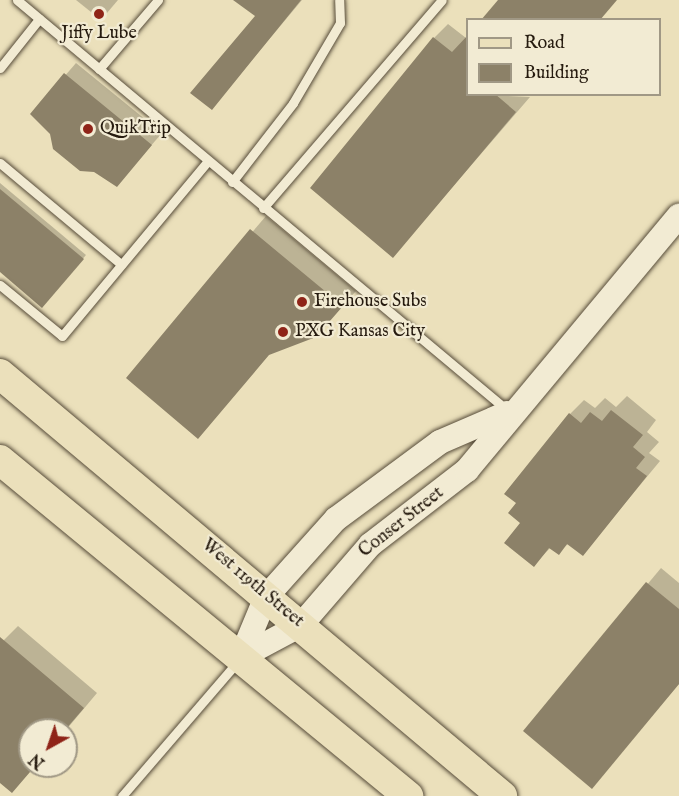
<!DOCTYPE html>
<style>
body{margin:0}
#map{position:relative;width:679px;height:796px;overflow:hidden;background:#ebe0bb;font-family:"IM FELL English",serif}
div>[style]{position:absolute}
.shadow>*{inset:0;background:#0003}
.building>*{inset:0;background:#8c8168}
.roads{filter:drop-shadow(0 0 2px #574c3a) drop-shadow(0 0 2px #574c3a)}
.service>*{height:9px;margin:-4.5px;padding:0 4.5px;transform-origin:4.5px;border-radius:4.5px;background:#f2ebd3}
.tertiary>*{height:24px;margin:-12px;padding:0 12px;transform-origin:12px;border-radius:12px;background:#f2ebd3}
.primary>*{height:30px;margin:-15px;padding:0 15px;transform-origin:15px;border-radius:15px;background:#ebe0bb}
.dots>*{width:16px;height:16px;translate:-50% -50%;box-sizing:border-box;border:3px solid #f2ebd3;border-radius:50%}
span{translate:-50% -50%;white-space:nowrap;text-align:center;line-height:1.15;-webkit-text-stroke:4.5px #f2ebd3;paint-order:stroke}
.poi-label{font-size:18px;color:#261b0f}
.left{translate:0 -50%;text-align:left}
.street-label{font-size:18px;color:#261b0f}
.legend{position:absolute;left:466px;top:18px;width:195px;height:78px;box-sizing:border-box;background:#f2ebd3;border:2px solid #a09885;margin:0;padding:8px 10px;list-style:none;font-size:18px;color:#261b0f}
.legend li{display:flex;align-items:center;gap:12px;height:30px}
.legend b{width:30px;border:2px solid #a09885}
.north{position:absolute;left:18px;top:718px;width:60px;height:60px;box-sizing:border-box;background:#f2ebd3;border:2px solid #a09885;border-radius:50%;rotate:220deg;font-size:16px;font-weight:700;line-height:24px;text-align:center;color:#261b0f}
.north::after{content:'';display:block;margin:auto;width:21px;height:27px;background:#8f2418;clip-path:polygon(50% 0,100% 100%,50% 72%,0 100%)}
</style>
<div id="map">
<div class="shadow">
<div style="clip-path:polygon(76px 0,118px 0,101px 20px)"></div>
<div style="clip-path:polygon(256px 0,302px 0,212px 108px,257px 15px)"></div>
<div style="clip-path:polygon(448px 24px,466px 38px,468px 94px,530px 97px,393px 256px,434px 38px)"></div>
<div style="clip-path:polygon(76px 63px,162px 133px,117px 185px,32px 114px)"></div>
<div style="clip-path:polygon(0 183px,86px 255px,45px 303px,0 270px)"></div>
<div style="clip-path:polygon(266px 216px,356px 291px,315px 336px,271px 352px,198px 437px,128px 378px)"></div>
<div style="clip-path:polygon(627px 396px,656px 420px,647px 432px,659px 442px,649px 453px,660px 461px,583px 554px,569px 543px,558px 553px,551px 547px,534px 565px,522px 522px,570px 414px,584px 400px,595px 408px,605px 398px,616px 407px)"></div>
<div style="clip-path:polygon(661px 568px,679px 583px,679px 684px,592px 786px,525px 731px)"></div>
<div style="clip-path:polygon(18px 626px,97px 693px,66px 730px,30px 730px,30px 766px,35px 766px,12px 791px,0 781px,0 644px)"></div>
</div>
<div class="building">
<div style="clip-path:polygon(233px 0,301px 0,212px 110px,190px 93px,255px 16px)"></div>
<div style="clip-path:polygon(498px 0,617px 0,600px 20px,481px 20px)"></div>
<div style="clip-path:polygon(468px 35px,468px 94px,495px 94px,516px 112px,393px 258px,310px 188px,433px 37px,452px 52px)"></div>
<div style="clip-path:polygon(64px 73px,152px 145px,117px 187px,94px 172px,80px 171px,53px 149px,50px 134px,30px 114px)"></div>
<div style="clip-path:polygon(0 189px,84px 259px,42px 308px,0 272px)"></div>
<div style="clip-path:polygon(250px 229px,343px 306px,316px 337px,269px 355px,198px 439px,126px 378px)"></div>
<div style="clip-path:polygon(611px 410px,643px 435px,633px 447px,645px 457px,636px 468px,647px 476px,583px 556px,567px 544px,559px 555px,549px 548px,534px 567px,504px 543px,520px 523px,508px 513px,516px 503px,504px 494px,569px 413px,581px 423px,590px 412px,602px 421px)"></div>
<div style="clip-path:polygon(646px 582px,679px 609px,679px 684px,592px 789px,523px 731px)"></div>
<div style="clip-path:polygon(0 637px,84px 708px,65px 730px,30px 730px,30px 772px,12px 793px,0 783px)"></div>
</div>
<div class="roads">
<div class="service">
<div style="left:17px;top:0;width:640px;rotate:39.93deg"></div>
<div style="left:0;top:68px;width:63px;rotate:-51.5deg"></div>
<div style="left:99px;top:69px;width:91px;rotate:-49.5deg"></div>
<div style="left:0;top:163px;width:158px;rotate:39.9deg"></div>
<div style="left:232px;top:182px;width:100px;rotate:-52.3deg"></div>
<div style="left:293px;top:103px;width:93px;rotate:-59.6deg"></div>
<div style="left:340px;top:23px;width:23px;rotate:-92deg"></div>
<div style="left:263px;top:208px;width:274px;rotate:-49.3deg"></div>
<div style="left:0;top:285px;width:80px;rotate:39.4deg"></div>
<div style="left:62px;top:336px;width:228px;rotate:-50.2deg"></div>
<div style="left:122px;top:796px;width:178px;rotate:-49.3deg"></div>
</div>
<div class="tertiary">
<div style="left:241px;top:657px;width:68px;rotate:-28.1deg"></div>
<div style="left:301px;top:625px;width:106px;rotate:-49.2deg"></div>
<div style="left:370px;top:545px;width:123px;rotate:-37.7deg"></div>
<div style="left:467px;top:470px;width:331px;rotate:-50.2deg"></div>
<div style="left:241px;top:657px;width:65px;rotate:-67.4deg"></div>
<div style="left:266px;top:597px;width:105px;rotate:-48.1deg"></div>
<div style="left:336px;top:519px;width:129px;rotate:-36.5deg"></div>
<div style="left:440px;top:442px;width:73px;rotate:-23.4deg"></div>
</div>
<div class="primary">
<div style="left:0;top:374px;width:656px;rotate:40.05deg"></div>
<div style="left:0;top:460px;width:529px;rotate:39.47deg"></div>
</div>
</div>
<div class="dots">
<div style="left:99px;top:14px;background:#8f2418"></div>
<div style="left:88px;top:129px;background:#8f2418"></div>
<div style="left:302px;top:302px;background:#8f2418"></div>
<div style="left:283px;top:332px;background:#8f2418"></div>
</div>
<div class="poi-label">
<span style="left:99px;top:34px">Jiffy Lube</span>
<span class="left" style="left:100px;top:129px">QuikTrip</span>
<span class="left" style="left:314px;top:302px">Firehouse Subs</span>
<span class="left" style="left:295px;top:332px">PXG Kansas City</span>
</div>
<div class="street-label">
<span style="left:402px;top:523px;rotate:-38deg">Conser Street</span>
<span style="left:252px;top:584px;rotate:40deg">West 119th Street</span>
</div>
<ul class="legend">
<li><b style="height:8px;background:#ebe0bb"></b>Road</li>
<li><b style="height:16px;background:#8c8168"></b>Building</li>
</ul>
<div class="north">N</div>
</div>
